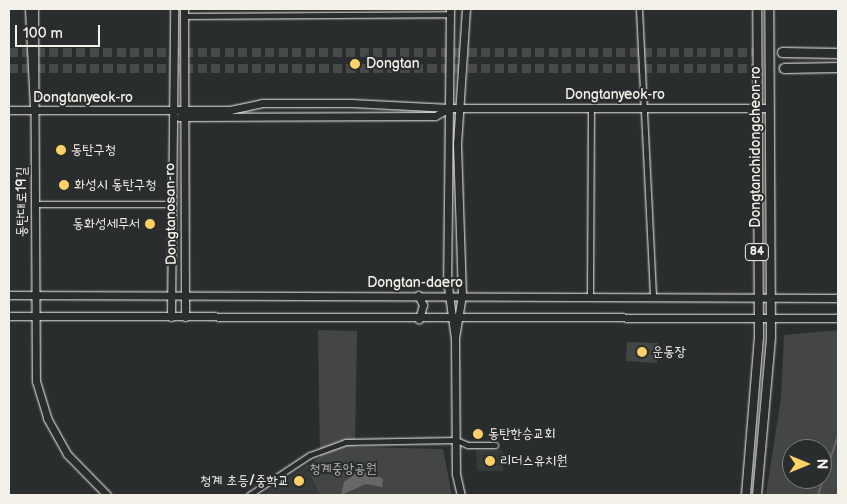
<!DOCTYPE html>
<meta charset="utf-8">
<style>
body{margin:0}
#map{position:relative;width:847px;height:504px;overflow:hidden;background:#2a2d2e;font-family:"Balsamiq Sans","Poor Story",sans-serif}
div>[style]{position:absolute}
.built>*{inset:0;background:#373a3a}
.green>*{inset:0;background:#444645}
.water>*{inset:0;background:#676866}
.stream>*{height:2px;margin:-1px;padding:0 1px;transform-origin:1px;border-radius:1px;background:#676866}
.highway-tunnel>*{height:9px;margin-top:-4.5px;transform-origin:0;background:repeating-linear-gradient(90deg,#484a4a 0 9px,transparent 0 13.5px)}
.roads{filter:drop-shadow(0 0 1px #f4f1e8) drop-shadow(0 0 1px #f4f1e8)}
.street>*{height:5px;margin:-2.5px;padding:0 2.5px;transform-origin:2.5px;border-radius:2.5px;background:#2a2d2e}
.secondary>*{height:7px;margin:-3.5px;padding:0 3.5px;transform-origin:3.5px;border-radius:3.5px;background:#2a2d2e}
.primary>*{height:8px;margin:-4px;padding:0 4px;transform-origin:4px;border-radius:4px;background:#2a2d2e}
.highway>*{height:9px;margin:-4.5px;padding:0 4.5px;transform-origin:4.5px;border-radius:4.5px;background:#2a2d2e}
.dots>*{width:14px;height:14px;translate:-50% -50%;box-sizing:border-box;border:2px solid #2a2d2e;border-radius:50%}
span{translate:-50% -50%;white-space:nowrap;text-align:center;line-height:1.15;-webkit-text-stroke:4px #2a2d2e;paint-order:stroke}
.shield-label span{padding:1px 4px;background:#2a2d2e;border:1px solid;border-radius:4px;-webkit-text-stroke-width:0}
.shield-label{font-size:12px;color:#f4f1e8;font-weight:700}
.poi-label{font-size:14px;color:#f4f1e8}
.left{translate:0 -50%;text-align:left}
.right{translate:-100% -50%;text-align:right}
.street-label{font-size:14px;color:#f4f1e8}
.park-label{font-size:14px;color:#b6b5af}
.frame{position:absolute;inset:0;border:10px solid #f4f1e8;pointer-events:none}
.north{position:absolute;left:782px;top:439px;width:50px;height:50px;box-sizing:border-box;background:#2a2d2e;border:1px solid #7b7b78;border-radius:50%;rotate:90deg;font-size:14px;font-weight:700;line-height:20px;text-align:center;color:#f4f1e8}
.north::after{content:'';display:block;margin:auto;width:18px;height:22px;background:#ffd166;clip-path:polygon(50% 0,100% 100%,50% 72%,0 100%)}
.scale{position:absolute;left:15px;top:25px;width:85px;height:22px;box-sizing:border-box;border:2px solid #f4f1e8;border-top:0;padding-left:6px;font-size:15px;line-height:18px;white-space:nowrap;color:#f4f1e8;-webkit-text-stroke:4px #2a2d2e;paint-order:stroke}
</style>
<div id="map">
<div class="built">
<div style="clip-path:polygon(476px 450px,503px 450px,503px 471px,477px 471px)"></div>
<div style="clip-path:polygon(306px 466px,320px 495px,262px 495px)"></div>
</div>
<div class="green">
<div style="clip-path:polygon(318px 330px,357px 331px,355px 447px,443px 449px,452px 495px,320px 495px,306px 466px,320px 457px)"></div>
<div style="clip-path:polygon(evenodd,838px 330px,838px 495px,766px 495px,781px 398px,784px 335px,838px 330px,792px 449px,822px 449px,822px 479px,792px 479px,792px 449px)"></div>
<div style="clip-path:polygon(627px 342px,658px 343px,657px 363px,626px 361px)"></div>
</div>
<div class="water">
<div style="clip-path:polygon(371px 472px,383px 479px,382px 487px,366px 484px,341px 495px,344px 482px,355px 474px)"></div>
</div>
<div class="stream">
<div style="left:818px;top:495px;width:62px;rotate:-71.3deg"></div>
</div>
<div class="highway-tunnel">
<div style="left:9px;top:52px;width:773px"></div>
<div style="left:9px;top:68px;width:775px"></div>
</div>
<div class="roads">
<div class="street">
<div style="left:639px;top:9px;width:286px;rotate:87.2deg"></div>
<div style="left:184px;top:16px;width:266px;rotate:-0.4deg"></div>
<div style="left:34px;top:204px;width:138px"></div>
<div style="left:590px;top:295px;width:187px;rotate:-89.7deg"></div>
<div style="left:249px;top:495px;width:73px;rotate:-33.3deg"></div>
<div style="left:310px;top:455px;width:37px;rotate:-20deg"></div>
<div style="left:345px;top:442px;width:111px;rotate:-1deg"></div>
<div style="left:456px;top:440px;width:13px;rotate:23deg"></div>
<div style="left:468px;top:445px;width:27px"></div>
</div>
<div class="secondary">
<div style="left:29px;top:9px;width:98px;rotate:87.1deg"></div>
<div style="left:34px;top:9px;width:372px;rotate:89.7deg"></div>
<div style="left:36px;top:381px;width:39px;rotate:73deg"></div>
<div style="left:47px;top:418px;width:41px;rotate:60.9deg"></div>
<div style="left:67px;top:454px;width:57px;rotate:45.7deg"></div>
<div style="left:184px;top:9px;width:308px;rotate:89.8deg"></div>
<div style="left:450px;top:9px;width:270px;rotate:90.6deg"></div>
<div style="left:447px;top:279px;width:61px;rotate:82.4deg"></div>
<div style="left:455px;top:339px;width:135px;rotate:89.6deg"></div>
<div style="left:456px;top:474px;width:22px;rotate:77deg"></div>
<div style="left:9px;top:110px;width:221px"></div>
<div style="left:230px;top:110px;width:33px;rotate:-12deg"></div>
<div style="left:262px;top:103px;width:89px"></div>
<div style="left:351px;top:103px;width:99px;rotate:2.9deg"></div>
<div style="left:450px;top:108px;width:319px"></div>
<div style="left:179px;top:117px;width:256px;rotate:-0.2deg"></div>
<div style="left:435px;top:116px;width:17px;rotate:-28deg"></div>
<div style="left:9px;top:295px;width:829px;rotate:0.21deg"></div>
<div style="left:418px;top:295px;width:11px;rotate:63deg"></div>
<div style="left:423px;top:305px;width:15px;rotate:106deg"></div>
<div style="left:9px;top:316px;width:829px;rotate:0.14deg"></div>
<div style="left:171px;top:317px;width:308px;rotate:-89.4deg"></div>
<div style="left:455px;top:338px;width:44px;rotate:-80.8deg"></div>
<div style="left:462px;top:295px;width:151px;rotate:-91.9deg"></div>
<div style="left:457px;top:144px;width:135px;rotate:-86.2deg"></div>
</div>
<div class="primary">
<div style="left:746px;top:495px;width:159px;rotate:-85.3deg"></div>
<div style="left:759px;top:337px;width:328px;rotate:-90.3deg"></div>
<div style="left:757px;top:495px;width:159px;rotate:-84.9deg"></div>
<div style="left:771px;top:337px;width:328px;rotate:-90.3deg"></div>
</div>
<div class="highway">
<div style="left:782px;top:52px;width:56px;rotate:1deg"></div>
<div style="left:784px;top:68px;width:54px;rotate:-1.1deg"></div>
</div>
</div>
<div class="dots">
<div style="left:355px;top:64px;background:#ffd166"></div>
<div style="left:61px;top:150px;background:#ffd166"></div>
<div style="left:64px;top:185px;background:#ffd166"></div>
<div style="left:150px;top:224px;background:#ffd166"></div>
<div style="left:642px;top:352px;background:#ffd166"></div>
<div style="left:478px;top:434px;background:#ffd166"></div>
<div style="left:490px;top:461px;background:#ffd166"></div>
<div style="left:299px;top:481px;background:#ffd166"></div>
</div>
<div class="shield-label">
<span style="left:757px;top:252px">84</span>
</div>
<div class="poi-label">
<span class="left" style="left:366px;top:64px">Dongtan</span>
<span class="left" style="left:71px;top:150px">동탄구청</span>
<span class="left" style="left:74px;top:185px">화성시 동탄구청</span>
<span class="right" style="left:140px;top:224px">동화성세무서</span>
<span class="left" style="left:652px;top:352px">운동장</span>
<span class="left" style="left:488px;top:434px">동탄한승교회</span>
<span class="left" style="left:500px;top:461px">리더스유치원</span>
<span class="right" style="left:289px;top:481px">청계 초등/중학교</span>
</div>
<div class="street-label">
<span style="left:615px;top:95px">Dongtanyeok-ro</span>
<span style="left:83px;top:98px">Dongtanyeok-ro</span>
<span style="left:756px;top:147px;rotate:-90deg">Dongtanchidongcheon-ro</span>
<span style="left:22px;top:202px;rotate:-90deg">동탄대로19길</span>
<span style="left:171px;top:214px;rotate:-91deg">Dongtanosan-ro</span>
<span style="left:415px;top:283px">Dongtan-daero</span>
</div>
<div class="park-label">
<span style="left:343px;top:469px">청계중앙공원</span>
</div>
<div class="frame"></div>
<div class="north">N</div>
<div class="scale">100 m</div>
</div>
